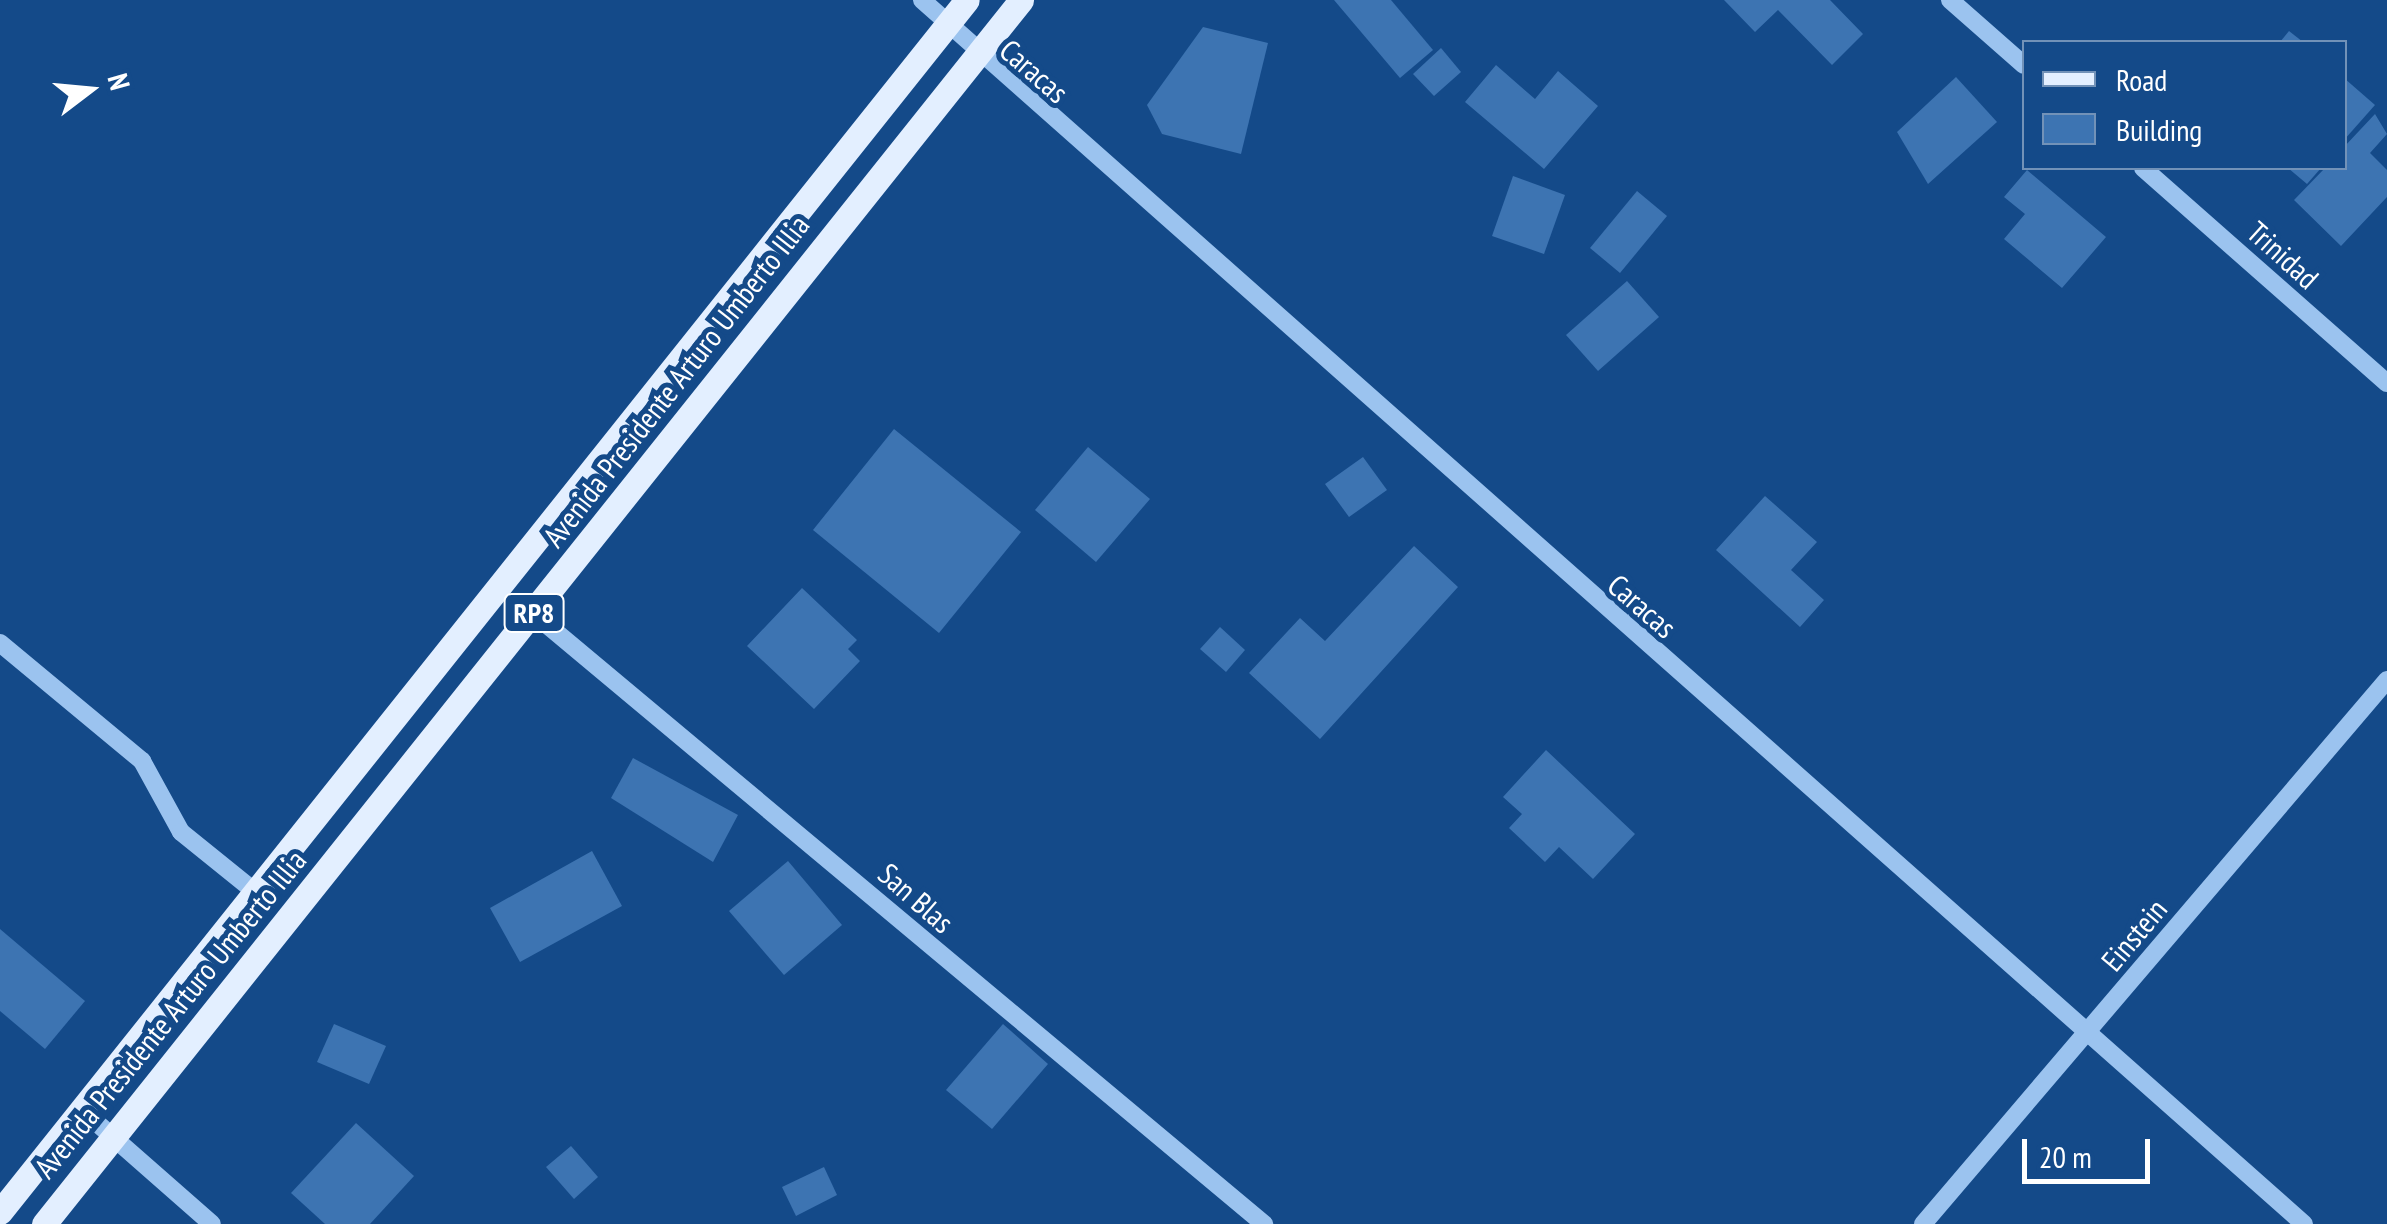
<!DOCTYPE html>
<style>
body{margin:0}
#map{position:relative;width:2387px;height:1224px;overflow:hidden;background:#144a89;font-family:"PT Sans Narrow",sans-serif}
div>[style]{position:absolute}
.building>*{inset:0;background:#3d74b2}
.minor>*{height:18px;margin:-9px;padding:0 9px;transform-origin:9px;border-radius:9px;background:#9bc3ef}
.major>*{height:25px;margin:-12.5px;padding:0 12.5px;transform-origin:12.5px;border-radius:12.5px;background:#e3efff}
span{translate:-50% -50%;white-space:nowrap;text-align:center;line-height:1.15;-webkit-text-stroke:10px #144a89;paint-order:stroke}
.shield-label span{padding:2px 8px;background:#144a89;border:2px solid;border-radius:8px;-webkit-text-stroke-width:0}
.shield-label{font-size:28px;color:#fff;font-weight:700}
.street-label{font-size:30px;color:#fff}
.legend{position:absolute;left:2022px;top:40px;width:325px;height:130px;box-sizing:border-box;background:#144a89;border:2px solid #7292b8;margin:0;padding:12px 18px;list-style:none;font-size:30px;color:#fff}
.legend li{display:flex;align-items:center;gap:20px;height:50px}
.legend b{width:50px;border:2px solid #7292b8}
.north{position:absolute;left:40px;top:40px;width:100px;height:100px;-webkit-text-stroke:8px #144a89;paint-order:stroke;rotate:74deg;font-size:28px;font-weight:700;line-height:40px;text-align:center;color:#fff}
.north::after{content:'';display:block;margin:auto;width:35px;height:45px;background:#fff;clip-path:polygon(50% 0,100% 100%,50% 72%,0 100%)}
.scale{position:absolute;left:2022px;top:1139px;width:128px;height:45px;box-sizing:border-box;border:5px solid #fff;border-top:0;padding-left:12px;font-size:30px;line-height:35px;white-space:nowrap;color:#fff;-webkit-text-stroke:8px #144a89;paint-order:stroke}
</style>
<div id="map">
<div class="building">
<div style="clip-path:polygon(1334px 0,1391px 0,1433px 50px,1400px 78px)"></div>
<div style="clip-path:polygon(1724px 0,1830px 0,1863px 34px,1832px 65px,1778px 10px,1755px 32px)"></div>
<div style="clip-path:polygon(1203px 27px,1268px 43px,1241px 154px,1162px 134px,1147px 105px)"></div>
<div style="clip-path:polygon(2289px 31px,2303px 42px,2280px 42px)"></div>
<div style="clip-path:polygon(1441px 48px,1461px 72px,1434px 96px,1413px 74px)"></div>
<div style="clip-path:polygon(1496px 65px,1535px 99px,1558px 71px,1598px 106px,1544px 169px,1465px 102px)"></div>
<div style="clip-path:polygon(1956px 77px,1997px 122px,1928px 184px,1897px 132px)"></div>
<div style="clip-path:polygon(2344px 78px,2375px 105px,2344px 140px)"></div>
<div style="clip-path:polygon(2375px 114px,2387px 134px,2370px 153px,2387px 170px,2387px 197px,2341px 246px,2294px 200px,2325px 168px,2344px 168px,2344px 147px)"></div>
<div style="clip-path:polygon(2288px 168px,2321px 168px,2307px 184px)"></div>
<div style="clip-path:polygon(2027px 170px,2106px 237px,2062px 288px,2004px 239px,2025px 214px,2004px 197px)"></div>
<div style="clip-path:polygon(1513px 176px,1565px 195px,1544px 254px,1492px 236px)"></div>
<div style="clip-path:polygon(1637px 191px,1667px 216px,1620px 273px,1590px 248px)"></div>
<div style="clip-path:polygon(1627px 281px,1659px 317px,1598px 371px,1566px 335px)"></div>
<div style="clip-path:polygon(894px 429px,1021px 532px,939px 633px,813px 530px)"></div>
<div style="clip-path:polygon(1088px 447px,1150px 499px,1096px 562px,1035px 510px)"></div>
<div style="clip-path:polygon(1363px 457px,1387px 490px,1349px 517px,1325px 484px)"></div>
<div style="clip-path:polygon(1765px 496px,1817px 542px,1791px 570px,1824px 600px,1800px 627px,1716px 550px)"></div>
<div style="clip-path:polygon(1414px 546px,1458px 587px,1320px 739px,1249px 673px,1300px 618px,1325px 641px)"></div>
<div style="clip-path:polygon(802px 588px,857px 640px,848px 649px,860px 661px,814px 709px,747px 646px)"></div>
<div style="clip-path:polygon(1220px 627px,1245px 650px,1226px 672px,1200px 649px)"></div>
<div style="clip-path:polygon(1546px 750px,1635px 834px,1593px 879px,1559px 847px,1545px 862px,1509px 828px,1522px 814px,1503px 797px)"></div>
<div style="clip-path:polygon(633px 758px,738px 815px,713px 862px,611px 798px)"></div>
<div style="clip-path:polygon(592px 851px,622px 906px,520px 962px,490px 908px)"></div>
<div style="clip-path:polygon(788px 861px,842px 925px,784px 975px,729px 911px)"></div>
<div style="clip-path:polygon(0 929px,85px 1001px,45px 1049px,0 1011px)"></div>
<div style="clip-path:polygon(334px 1024px,386px 1046px,369px 1084px,317px 1062px)"></div>
<div style="clip-path:polygon(1003px 1024px,1048px 1064px,992px 1129px,946px 1090px)"></div>
<div style="clip-path:polygon(356px 1123px,414px 1176px,370px 1224px,325px 1224px,291px 1193px)"></div>
<div style="clip-path:polygon(571px 1146px,598px 1177px,574px 1199px,546px 1167px)"></div>
<div style="clip-path:polygon(824px 1167px,837px 1195px,796px 1216px,782px 1187px)"></div>
</div>
<div class="minor">
<div style="left:922px;top:0;width:1846px;rotate:41.53deg"></div>
<div style="left:1950px;top:0;width:98px;rotate:41.3deg"></div>
<div style="left:2143px;top:168px;width:325px;rotate:41.4deg"></div>
<div style="left:533px;top:613px;width:953px;rotate:39.89deg"></div>
<div style="left:0;top:643px;width:185px;rotate:39.7deg"></div>
<div style="left:142px;top:761px;width:81px;rotate:61.2deg"></div>
<div style="left:181px;top:832px;width:92px;rotate:38.9deg"></div>
<div style="left:81px;top:1109px;width:174px;rotate:41.3deg"></div>
<div style="left:1923px;top:1224px;width:715px;rotate:-49.54deg"></div>
</div>
<div class="major">
<div style="left:0;top:1212px;width:1550px;rotate:-51.42deg"></div>
<div style="left:44px;top:1224px;width:1566px;rotate:-51.4deg"></div>
</div>
<div class="shield-label">
<span style="left:534px;top:613px">RP8</span>
</div>
<div class="street-label">
<span style="left:1034px;top:71px;rotate:41deg">Caracas</span>
<span style="left:2283px;top:255px;rotate:42deg">Trinidad</span>
<span style="left:676px;top:381px;rotate:-52deg">Avenida Presidente Arturo Umberto Illia</span>
<span style="left:1642px;top:606px;rotate:41deg">Caracas</span>
<span style="left:916px;top:898px;rotate:41deg">San Blas</span>
<span style="left:2134px;top:935px;rotate:-50deg">Einstein</span>
<span style="left:170px;top:1014px;rotate:-51deg">Avenida Presidente Arturo Umberto Illia</span>
</div>
<ul class="legend">
<li><b style="height:12px;background:#e3efff"></b>Road</li>
<li><b style="height:28px;background:#3d74b2"></b>Building</li>
</ul>
<div class="north">N</div>
<div class="scale">20 m</div>
</div>
